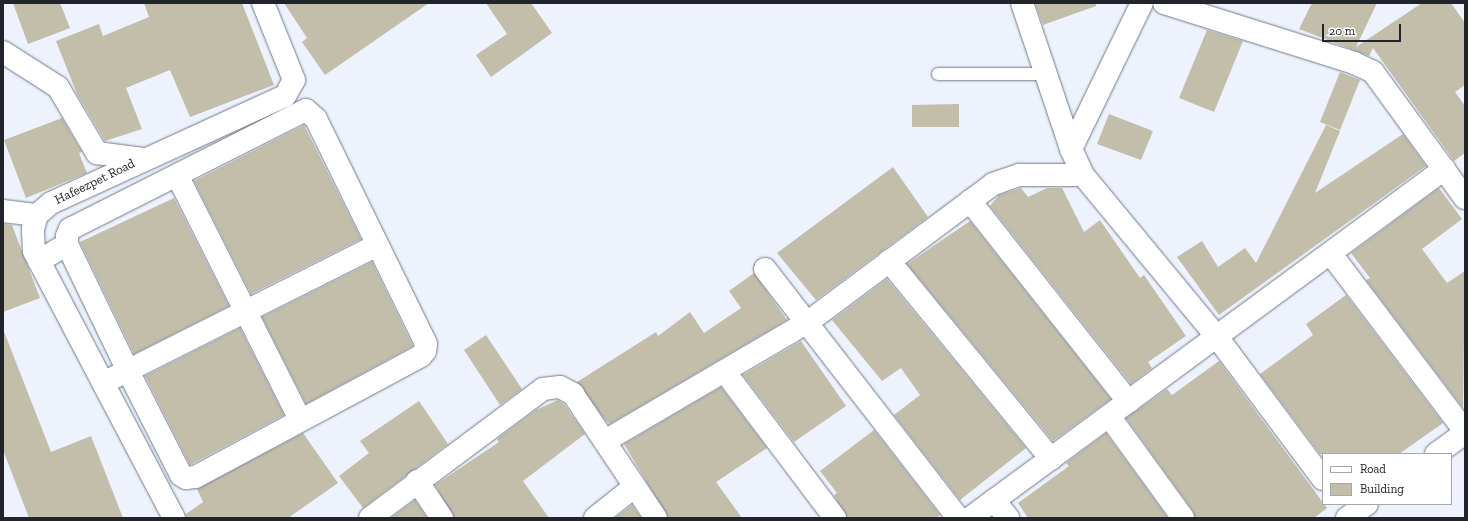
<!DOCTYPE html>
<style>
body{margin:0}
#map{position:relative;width:1468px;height:521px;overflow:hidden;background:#edf2fd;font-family:"Zilla Slab",serif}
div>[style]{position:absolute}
.building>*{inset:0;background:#c2beaa}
.roads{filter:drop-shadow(0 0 1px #717889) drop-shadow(0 0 1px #717889)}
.service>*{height:12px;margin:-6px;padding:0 6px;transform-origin:6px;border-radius:6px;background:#fff}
.minor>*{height:22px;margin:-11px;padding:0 11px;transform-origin:11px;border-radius:11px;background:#fff}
.tertiary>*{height:22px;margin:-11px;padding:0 11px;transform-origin:11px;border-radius:11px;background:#fff}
span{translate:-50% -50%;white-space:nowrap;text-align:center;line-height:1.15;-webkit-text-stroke:3.5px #fff;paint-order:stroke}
.street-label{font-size:13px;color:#21242b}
.frame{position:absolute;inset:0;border:4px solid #21242b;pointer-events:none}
.legend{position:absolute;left:1322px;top:453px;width:130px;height:52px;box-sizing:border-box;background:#fff;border:1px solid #a6a7aa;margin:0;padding:5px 7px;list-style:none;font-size:12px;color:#21242b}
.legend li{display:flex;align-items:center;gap:8px;height:20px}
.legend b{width:20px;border:1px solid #a6a7aa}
.scale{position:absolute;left:1322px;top:24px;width:79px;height:18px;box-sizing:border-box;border:2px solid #21242b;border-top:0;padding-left:5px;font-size:12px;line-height:14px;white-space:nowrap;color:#21242b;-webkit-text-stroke:3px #fff;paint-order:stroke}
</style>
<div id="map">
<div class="building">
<div style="clip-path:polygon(13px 3px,60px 3px,70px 28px,28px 44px)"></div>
<div style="clip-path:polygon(144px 3px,242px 3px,274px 85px,190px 117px,170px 70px,126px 88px,142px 129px,105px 141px,77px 94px,56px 41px,99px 24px,103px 36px,149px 17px)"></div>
<div style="clip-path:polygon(284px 3px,429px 3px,325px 75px,302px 42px,307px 38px)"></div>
<div style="clip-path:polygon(486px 3px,531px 3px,552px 33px,491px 77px,476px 55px,507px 34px)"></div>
<div style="clip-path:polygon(1035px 3px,1096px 3px,1096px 6px,1043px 25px)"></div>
<div style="clip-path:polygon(1312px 3px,1377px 3px,1356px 47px,1422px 3px,1451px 3px,1465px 23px,1465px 85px,1455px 92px,1465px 106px,1465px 153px,1454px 161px,1373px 48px,1369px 56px,1299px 29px)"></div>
<div style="clip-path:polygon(1207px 30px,1243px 41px,1214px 112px,1179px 98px)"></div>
<div style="clip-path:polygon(1340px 72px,1360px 80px,1340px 130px,1320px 122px)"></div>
<div style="clip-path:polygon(959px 104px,959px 127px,912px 127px,912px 105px)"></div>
<div style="clip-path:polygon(1109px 114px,1153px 131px,1141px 160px,1097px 144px)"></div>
<div style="clip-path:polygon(62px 118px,82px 152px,79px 153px,87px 173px,26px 198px,4px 140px)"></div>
<div style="clip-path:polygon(304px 125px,361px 239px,251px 294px,194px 181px)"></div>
<div style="clip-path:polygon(1326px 125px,1340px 131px,1315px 193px,1403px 134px,1426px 166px,1219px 315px,1177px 257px,1202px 241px,1218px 267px,1245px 248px,1256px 263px)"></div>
<div style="clip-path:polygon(893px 167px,928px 217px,816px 300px,777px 253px)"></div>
<div style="clip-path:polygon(1021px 188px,1028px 197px,1047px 188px,1062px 188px,1084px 232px,1100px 220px,1140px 278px,1144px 275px,1186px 336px,1148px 362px,1152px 368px,1131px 384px,990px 206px,999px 195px)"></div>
<div style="clip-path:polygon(1439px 188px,1462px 219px,1422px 249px,1447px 283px,1465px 271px,1463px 408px,1366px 280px,1370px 278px,1351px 253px)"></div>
<div style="clip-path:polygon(174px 198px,229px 306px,134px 354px,80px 242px)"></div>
<div style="clip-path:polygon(970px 221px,1111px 399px,1053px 441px,907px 264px)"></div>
<div style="clip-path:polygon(3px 224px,12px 225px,40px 298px,3px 312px)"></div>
<div style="clip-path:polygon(372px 262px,413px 346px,306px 404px,262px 317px)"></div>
<div style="clip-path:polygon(754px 273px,787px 320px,610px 424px,605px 420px,577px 382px,656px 332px,658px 336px,690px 312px,704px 333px,741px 308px,729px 291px)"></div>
<div style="clip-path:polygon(887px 279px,1026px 448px,960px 500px,894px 415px,920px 395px,901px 368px,882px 381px,832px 320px)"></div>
<div style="clip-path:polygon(1346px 295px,1443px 423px,1399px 454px,1320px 454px,1260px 374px,1313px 335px,1306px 324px)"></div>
<div style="clip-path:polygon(240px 328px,284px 415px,190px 465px,145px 376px)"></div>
<div style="clip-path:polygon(3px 329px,51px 452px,91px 436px,123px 518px,29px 518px,3px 450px)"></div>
<div style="clip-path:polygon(486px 335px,522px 389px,500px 405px,464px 350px)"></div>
<div style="clip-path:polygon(801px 341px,846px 406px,794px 442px,743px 375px)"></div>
<div style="clip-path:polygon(1219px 361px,1327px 508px,1314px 518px,1195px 518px,1193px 511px,1126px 418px,1167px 389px,1172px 395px)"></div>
<div style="clip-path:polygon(721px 387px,767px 448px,716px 482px,742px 518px,668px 518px,624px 444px)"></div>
<div style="clip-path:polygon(558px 400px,564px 404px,585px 434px,523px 481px,549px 518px,454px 518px,435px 485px,499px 442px,497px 439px,536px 410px)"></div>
<div style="clip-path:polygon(419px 401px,448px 444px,363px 508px,339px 476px,369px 453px,360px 441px)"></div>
<div style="clip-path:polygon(874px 430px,940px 515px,936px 518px,847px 518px,834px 495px,837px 493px,820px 471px)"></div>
<div style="clip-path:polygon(303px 433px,338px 483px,288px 518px,186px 518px,186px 514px,203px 502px,197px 489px)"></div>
<div style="clip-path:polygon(1106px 433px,1168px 518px,1028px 518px,1018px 503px,1069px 466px,1066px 463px)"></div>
<div style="clip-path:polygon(415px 500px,427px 518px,391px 518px)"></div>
<div style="clip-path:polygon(632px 505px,641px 518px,615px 518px)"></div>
</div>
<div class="roads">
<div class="service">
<div style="left:938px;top:74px;width:108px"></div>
</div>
<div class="minor">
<div style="left:1022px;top:3px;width:154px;rotate:71.4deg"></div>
<div style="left:1071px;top:149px;width:29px;rotate:65deg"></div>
<div style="left:1083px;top:175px;width:210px;rotate:50.4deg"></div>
<div style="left:1217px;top:337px;width:177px;rotate:53.3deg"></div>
<div style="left:1164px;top:3px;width:199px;rotate:17.5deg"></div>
<div style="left:1354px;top:63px;width:21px;rotate:25deg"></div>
<div style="left:1373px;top:72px;width:156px;rotate:53.9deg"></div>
<div style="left:3px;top:52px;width:65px;rotate:32.5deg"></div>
<div style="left:58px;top:87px;width:77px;rotate:59.4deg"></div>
<div style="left:97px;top:153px;width:46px;rotate:7.4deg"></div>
<div style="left:306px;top:110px;width:13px;rotate:42deg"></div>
<div style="left:316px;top:119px;width:250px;rotate:63.9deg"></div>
<div style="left:426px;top:344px;width:7px;rotate:98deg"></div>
<div style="left:425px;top:351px;width:6px;rotate:129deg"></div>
<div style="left:421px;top:356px;width:256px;rotate:151.8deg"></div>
<div style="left:195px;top:477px;width:9px;rotate:174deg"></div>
<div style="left:186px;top:478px;width:6px;rotate:-149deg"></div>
<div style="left:181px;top:475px;width:117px;rotate:-117deg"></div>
<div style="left:128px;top:371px;width:141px;rotate:-115.7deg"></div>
<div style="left:67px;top:244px;width:8px;rotate:-90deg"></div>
<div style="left:67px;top:236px;width:8px;rotate:-67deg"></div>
<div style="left:70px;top:229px;width:264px;rotate:-26.8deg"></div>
<div style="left:1071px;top:149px;width:162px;rotate:-64.1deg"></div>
<div style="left:177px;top:175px;width:274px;rotate:63.3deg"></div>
<div style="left:970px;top:201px;width:256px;rotate:51.7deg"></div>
<div style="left:3px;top:211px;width:34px;rotate:7deg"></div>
<div style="left:1331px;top:254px;width:222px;rotate:52.9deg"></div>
<div style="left:39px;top:261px;width:33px;rotate:-31deg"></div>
<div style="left:889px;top:261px;width:256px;rotate:50.7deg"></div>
<div style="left:765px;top:269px;width:315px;rotate:52.2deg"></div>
<div style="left:725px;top:372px;width:183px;rotate:53deg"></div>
<div style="left:103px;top:383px;width:307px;rotate:-26.7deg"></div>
<div style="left:1109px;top:416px;width:126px;rotate:54deg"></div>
<div style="left:605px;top:441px;width:235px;rotate:-30.4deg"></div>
<div style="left:808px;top:322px;width:231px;rotate:-36.7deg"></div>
<div style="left:993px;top:184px;width:28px;rotate:-19deg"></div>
<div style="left:1019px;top:175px;width:64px"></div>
<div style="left:1436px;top:454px;width:36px;rotate:-36deg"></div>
<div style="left:417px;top:481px;width:45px;rotate:56deg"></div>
<div style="left:994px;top:500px;width:23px;rotate:52deg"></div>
<div style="left:370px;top:518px;width:216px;rotate:-36.7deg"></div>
<div style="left:543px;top:389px;width:17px;rotate:-7deg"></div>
<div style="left:560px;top:387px;width:15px;rotate:28deg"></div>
<div style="left:573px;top:394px;width:149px;rotate:56.2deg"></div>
<div style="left:595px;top:518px;width:50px;rotate:-38.5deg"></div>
<div style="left:970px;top:518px;width:589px;rotate:-36.36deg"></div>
<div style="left:1347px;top:518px;width:24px;rotate:-35deg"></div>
</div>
<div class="tertiary">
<div style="left:174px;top:518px;width:301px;rotate:-117.7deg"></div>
<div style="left:34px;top:251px;width:22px;rotate:-93deg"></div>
<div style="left:33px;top:229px;width:15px;rotate:-74deg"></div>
<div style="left:37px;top:215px;width:18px;rotate:-41deg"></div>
<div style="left:51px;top:203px;width:257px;rotate:-24.6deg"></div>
<div style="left:285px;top:96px;width:18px;rotate:-61deg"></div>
<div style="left:294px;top:80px;width:83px;rotate:-111.9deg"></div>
</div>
</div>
<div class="street-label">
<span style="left:95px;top:182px;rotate:-26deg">Hafeezpet Road</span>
</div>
<div class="frame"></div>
<ul class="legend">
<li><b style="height:5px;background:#fff"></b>Road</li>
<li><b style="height:11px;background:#c2beaa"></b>Building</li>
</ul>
<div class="scale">20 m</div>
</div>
